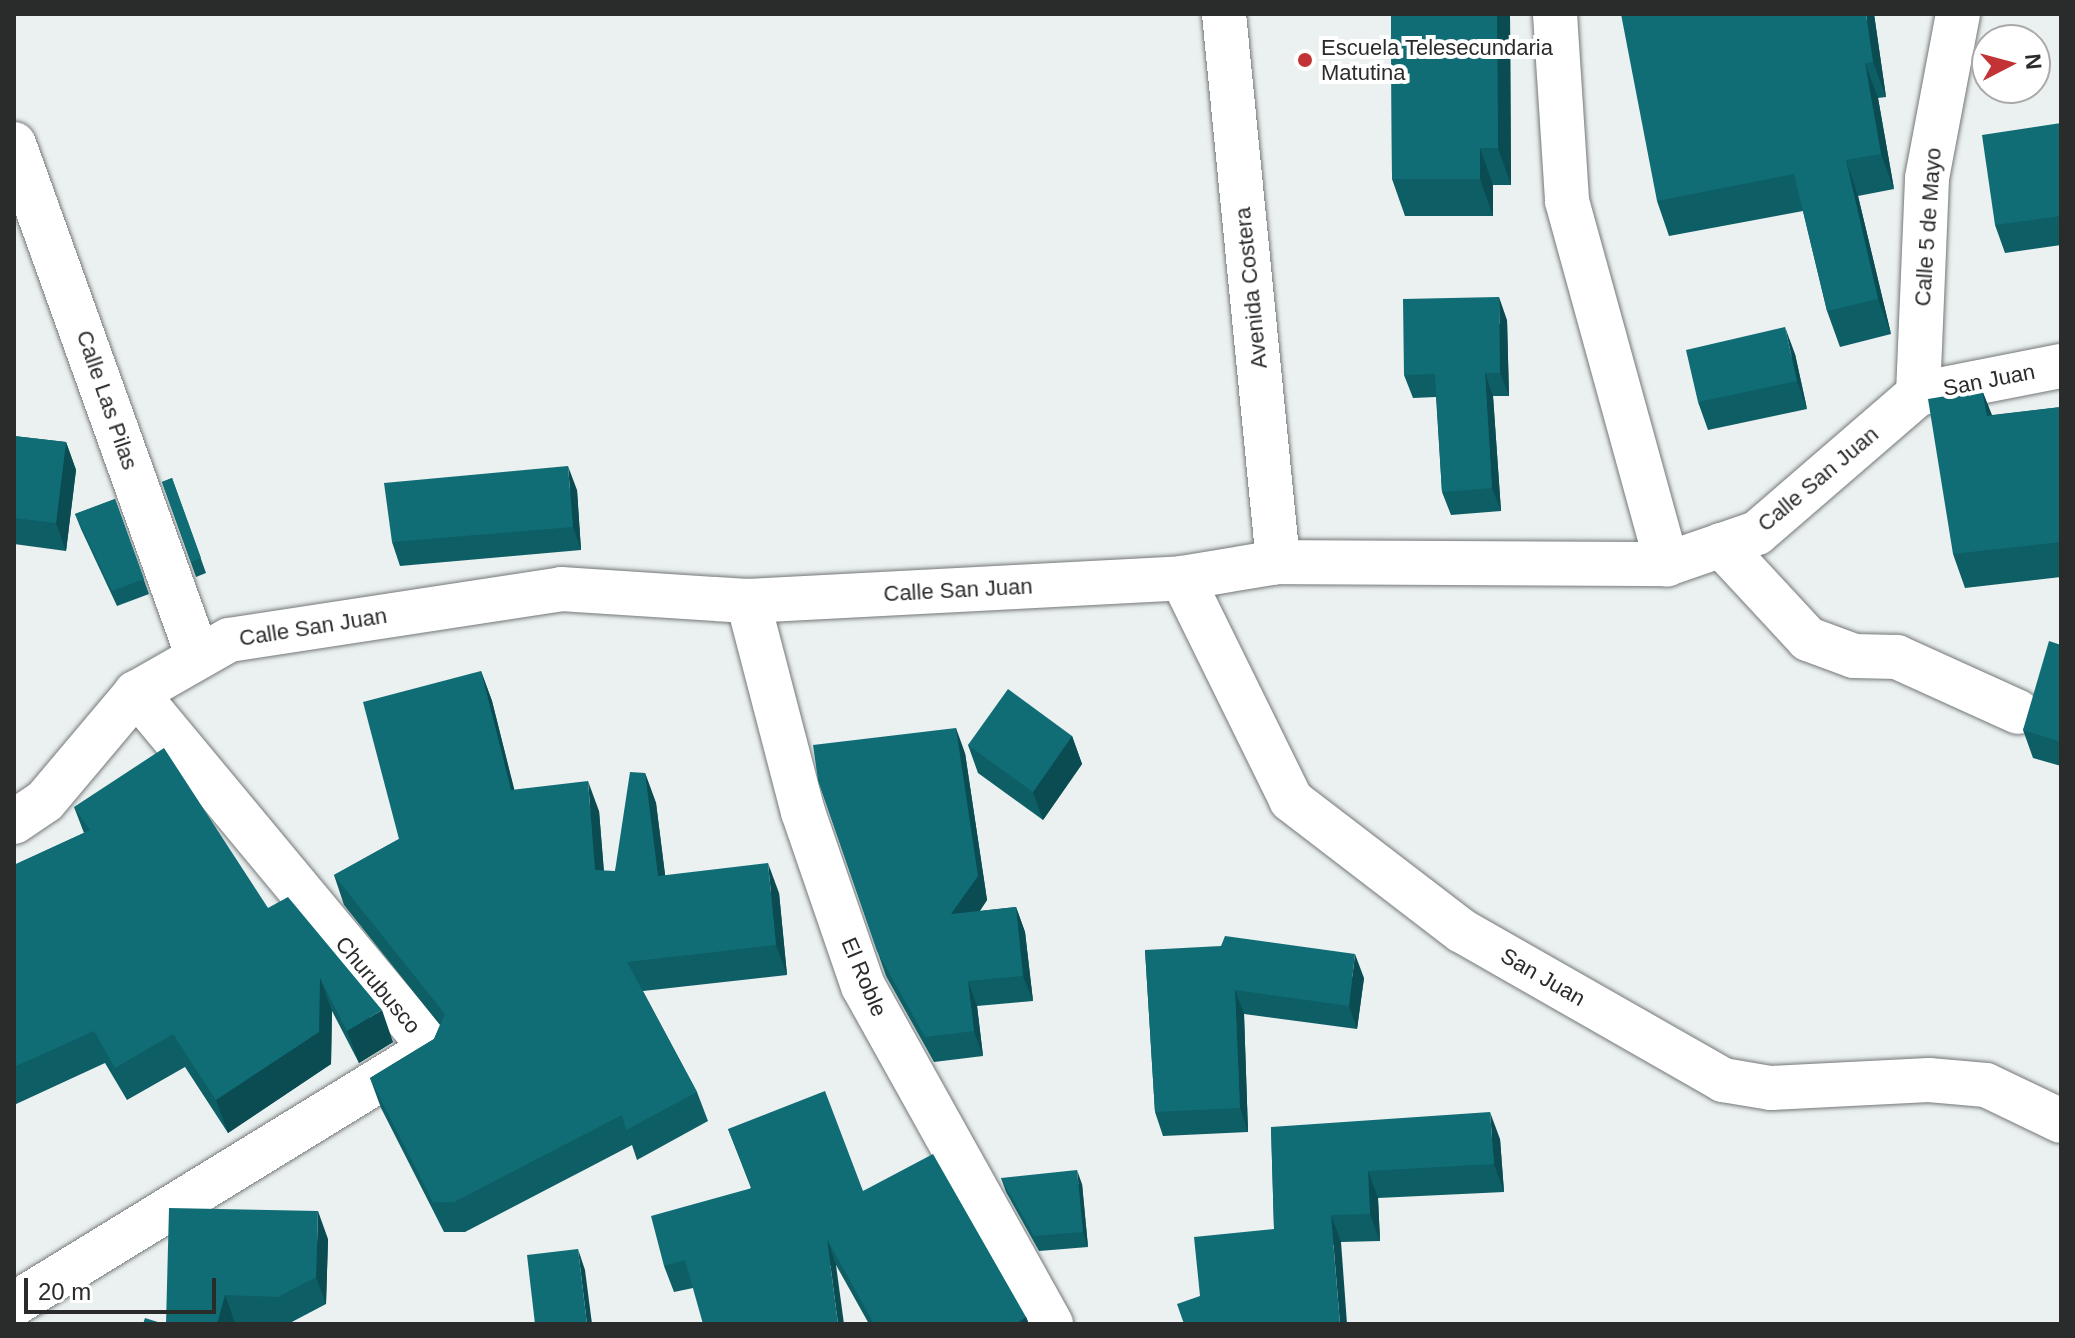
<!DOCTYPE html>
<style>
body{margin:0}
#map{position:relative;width:2075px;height:1338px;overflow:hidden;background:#ebf0f0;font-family:Helvetica,sans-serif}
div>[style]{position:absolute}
.roads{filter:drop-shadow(0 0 2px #747879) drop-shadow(0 0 2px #747879)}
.minor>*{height:44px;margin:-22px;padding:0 22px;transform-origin:22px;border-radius:22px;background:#fff}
.wall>*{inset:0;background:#0e5e65}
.shaded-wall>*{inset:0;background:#0b4c53}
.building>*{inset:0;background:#106d76}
.dots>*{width:22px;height:22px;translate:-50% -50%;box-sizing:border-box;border:4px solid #fff;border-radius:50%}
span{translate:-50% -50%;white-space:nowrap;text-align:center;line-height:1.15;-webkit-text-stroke:8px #fff;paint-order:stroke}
.poi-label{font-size:22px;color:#2a2b2b}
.left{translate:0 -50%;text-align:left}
.street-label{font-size:22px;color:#2a2b2b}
.frame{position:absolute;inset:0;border:16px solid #2a2b2b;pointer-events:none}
.north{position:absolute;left:1971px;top:24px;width:80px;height:80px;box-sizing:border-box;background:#fff;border:2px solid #aaa;border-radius:50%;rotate:84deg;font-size:22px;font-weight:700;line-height:32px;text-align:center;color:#2a2b2b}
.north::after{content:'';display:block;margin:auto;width:28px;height:36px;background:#c23335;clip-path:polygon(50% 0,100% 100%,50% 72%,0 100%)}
.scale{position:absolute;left:24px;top:1278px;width:192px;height:36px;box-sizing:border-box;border:4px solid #2a2b2b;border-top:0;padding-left:10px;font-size:24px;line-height:28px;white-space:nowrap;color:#2a2b2b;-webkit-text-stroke:6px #fff;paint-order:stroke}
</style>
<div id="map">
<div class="roads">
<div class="minor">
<div style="left:1224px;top:14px;width:551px;rotate:84.37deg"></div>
<div style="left:1555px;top:14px;width:187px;rotate:86.3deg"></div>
<div style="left:1567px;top:201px;width:377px;rotate:74.6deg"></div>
<div style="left:14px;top:144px;width:545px;rotate:70.27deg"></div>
<div style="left:1918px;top:394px;width:216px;rotate:-87.6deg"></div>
<div style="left:1927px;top:178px;width:167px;rotate:-79.3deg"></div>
<div style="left:1721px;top:545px;width:128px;rotate:47.2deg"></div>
<div style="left:1808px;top:639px;width:49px;rotate:20.3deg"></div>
<div style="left:1854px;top:656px;width:43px;rotate:1.3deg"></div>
<div style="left:1897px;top:657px;width:133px;rotate:24.4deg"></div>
<div style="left:1182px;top:578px;width:247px;rotate:63.8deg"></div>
<div style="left:1291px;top:800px;width:215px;rotate:37.5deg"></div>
<div style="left:1462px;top:931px;width:301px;rotate:29.7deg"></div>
<div style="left:1723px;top:1080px;width:49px;rotate:9.5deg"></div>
<div style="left:1771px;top:1088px;width:158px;rotate:-2.9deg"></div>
<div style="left:1929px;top:1080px;width:57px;rotate:5deg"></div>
<div style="left:1986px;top:1085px;width:83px;rotate:25.6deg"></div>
<div style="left:748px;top:601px;width:218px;rotate:75.4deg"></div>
<div style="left:803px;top:812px;width:184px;rotate:71deg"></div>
<div style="left:863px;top:986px;width:387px;rotate:60.9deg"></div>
<div style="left:14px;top:822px;width:37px;rotate:-34deg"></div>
<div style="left:45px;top:801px;width:141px;rotate:-49.9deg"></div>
<div style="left:136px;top:693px;width:107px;rotate:-29.7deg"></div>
<div style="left:229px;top:640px;width:336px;rotate:-8.7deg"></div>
<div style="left:561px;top:589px;width:187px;rotate:3.7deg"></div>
<div style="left:748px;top:601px;width:435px;rotate:-3deg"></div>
<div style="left:1182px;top:578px;width:97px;rotate:-9.5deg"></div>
<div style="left:1278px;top:562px;width:389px;rotate:0.3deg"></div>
<div style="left:1667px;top:564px;width:95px;rotate:-19deg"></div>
<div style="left:1757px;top:533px;width:213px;rotate:-40.8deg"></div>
<div style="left:1918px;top:394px;width:146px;rotate:-11.1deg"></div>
<div style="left:14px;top:1304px;width:489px;rotate:-31.5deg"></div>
<div style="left:431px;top:1048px;width:462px;rotate:-129.7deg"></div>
</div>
</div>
<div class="wall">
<div style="clip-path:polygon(1391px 14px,1510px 14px,1511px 185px,1493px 185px,1493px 216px,1405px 216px,1392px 179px)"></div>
<div style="clip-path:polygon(1874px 14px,1886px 97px,1878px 98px,1894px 189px,1858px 196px,1891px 334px,1840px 347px,1827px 311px,1803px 211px,1669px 236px,1657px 201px)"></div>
<div style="clip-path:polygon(2061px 123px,2061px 245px,2005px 253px,1995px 225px)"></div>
<div style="clip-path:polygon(1507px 320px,1509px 396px,1493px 396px,1501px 511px,1451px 515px,1442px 492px,1436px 397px,1413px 398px,1404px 375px)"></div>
<div style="clip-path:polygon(1795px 354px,1807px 409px,1708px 430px,1698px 402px)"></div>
<div style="clip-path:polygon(1982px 390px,1992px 415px,2061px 407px,2061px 577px,1965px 588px,1953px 554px)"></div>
<div style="clip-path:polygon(14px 436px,66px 442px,76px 470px,66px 551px,14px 544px)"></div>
<div style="clip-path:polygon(172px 478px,206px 573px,196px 577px,162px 482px)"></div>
<div style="clip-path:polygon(577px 490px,581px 550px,400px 566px,392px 542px)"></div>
<div style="clip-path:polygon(115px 499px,149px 594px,117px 606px,81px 529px,75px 514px)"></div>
<div style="clip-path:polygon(2061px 645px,2061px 766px,2033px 758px,2023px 730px)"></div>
<div style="clip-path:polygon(481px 671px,492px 701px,514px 790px,599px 811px,604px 871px,615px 871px,645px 773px,656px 803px,665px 875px,779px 893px,787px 975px,643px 991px,697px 1092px,708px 1121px,637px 1160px,632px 1145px,465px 1232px,444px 1232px,381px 1108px,370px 1078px,434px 1039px,440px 1025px,344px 905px,334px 875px,399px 839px)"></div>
<div style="clip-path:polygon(1072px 736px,1082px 764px,1043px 820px,978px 773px,968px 745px)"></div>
<div style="clip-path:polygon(965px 753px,987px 900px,980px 911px,1016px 907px,1025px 932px,1033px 1001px,977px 1006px,983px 1056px,934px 1062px,886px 976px,818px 780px)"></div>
<div style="clip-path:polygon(74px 807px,268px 908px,393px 1042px,359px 1063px,332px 1011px,331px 1064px,228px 1133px,185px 1067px,127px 1100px,105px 1063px,14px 1105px,14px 865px,84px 833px)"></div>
<div style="clip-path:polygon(1145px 950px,1364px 978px,1357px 1029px,1244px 1014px,1248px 1132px,1163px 1136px,1155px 1112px)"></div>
<div style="clip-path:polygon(1271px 1127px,1500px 1139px,1504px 1192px,1378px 1198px,1380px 1241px,1341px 1242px,1200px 1296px,1274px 1229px)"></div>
<div style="clip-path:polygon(728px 1129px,863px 1191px,1026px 1317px,1029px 1324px,869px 1324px,836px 1265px,693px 1288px,674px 1292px,664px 1266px,751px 1188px)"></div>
<div style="clip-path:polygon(1001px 1178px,1082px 1184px,1088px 1247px,1039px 1251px,1006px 1192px)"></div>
<div style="clip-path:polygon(328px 1239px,326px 1304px,288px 1324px,166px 1324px)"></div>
</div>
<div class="shaded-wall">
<div style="clip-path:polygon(1497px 14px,1510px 14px,1511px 185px,1498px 148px)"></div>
<div style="clip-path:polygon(1866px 14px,1874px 14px,1886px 97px,1873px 62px)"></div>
<div style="clip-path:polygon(1865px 63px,1878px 98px,1894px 189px,1881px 154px)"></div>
<div style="clip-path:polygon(1480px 148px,1493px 185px,1493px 216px,1480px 179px)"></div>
<div style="clip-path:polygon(1846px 160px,1858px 196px,1891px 334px,1878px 299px)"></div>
<div style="clip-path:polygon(1499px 297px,1507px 320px,1509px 396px,1500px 373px)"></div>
<div style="clip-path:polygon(1785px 327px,1795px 354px,1807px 409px,1797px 381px)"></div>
<div style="clip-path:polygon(1485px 373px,1493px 396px,1501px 511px,1492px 488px)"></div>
<div style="clip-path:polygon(1982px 390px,1995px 424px,1987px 416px)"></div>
<div style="clip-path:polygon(66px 442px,76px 470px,66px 551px,56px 523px)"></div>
<div style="clip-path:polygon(568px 466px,577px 490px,581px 550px,573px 527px)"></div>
<div style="clip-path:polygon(481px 671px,492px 701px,522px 820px,511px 790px)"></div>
<div style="clip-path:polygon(956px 728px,965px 753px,987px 900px,960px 939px,951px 914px)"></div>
<div style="clip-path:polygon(1072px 736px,1082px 764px,1043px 820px,1033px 792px)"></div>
<div style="clip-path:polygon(645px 773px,656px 803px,669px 906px,658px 876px)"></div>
<div style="clip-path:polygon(588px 781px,599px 811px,606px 900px,595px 870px)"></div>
<div style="clip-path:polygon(768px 863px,779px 893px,787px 975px,776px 945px)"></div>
<div style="clip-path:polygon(1016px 907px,1025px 932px,1033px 1001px,1023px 976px)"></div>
<div style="clip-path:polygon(1355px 954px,1364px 978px,1357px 1029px,1349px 1006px)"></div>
<div style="clip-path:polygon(320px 978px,332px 1011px,331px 1064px,228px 1133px,216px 1100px)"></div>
<div style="clip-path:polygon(968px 981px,977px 1006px,983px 1056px,974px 1031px)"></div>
<div style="clip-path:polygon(1235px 990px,1244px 1014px,1248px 1132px,1240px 1108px)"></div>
<div style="clip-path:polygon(382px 1010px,393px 1042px,359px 1063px,347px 1031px)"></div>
<div style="clip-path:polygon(1490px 1112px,1500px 1139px,1504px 1192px,1494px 1164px)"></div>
<div style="clip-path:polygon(1077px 1170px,1082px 1184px,1088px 1247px,1083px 1232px)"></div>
<div style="clip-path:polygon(1368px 1171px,1378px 1198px,1380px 1241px,1370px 1214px)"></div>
<div style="clip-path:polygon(318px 1211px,328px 1239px,326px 1304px,316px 1277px)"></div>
<div style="clip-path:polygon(1331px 1215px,1341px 1242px,1347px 1324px,1340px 1324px)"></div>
<div style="clip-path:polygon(827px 1239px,836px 1265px,844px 1324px,838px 1324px)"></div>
<div style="clip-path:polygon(578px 1249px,585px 1270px,592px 1324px,587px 1324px)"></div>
<div style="clip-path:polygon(225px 1295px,235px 1323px,235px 1324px,217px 1324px)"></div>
<div style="clip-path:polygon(1026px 1317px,1029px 1324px,1017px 1324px,1017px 1323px)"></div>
</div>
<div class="building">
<div style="clip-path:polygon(1391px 14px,1497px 14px,1498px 148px,1480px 148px,1480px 179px,1392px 179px)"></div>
<div style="clip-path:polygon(1621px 14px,1866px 14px,1873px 62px,1865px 63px,1881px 154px,1846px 160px,1878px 299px,1827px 311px,1794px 174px,1657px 201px)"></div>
<div style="clip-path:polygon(2061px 123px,2061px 216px,1995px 225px,1982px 135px)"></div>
<div style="clip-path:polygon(1499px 297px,1500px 373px,1485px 373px,1492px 488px,1442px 492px,1435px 374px,1404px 375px,1403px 299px)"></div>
<div style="clip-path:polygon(1785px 327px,1797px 381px,1698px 402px,1686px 350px)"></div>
<div style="clip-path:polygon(1982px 390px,1987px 416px,2061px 407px,2061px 542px,1953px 554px,1928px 399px)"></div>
<div style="clip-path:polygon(14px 436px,66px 442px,56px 523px,14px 518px)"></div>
<div style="clip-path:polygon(568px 466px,573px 527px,392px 542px,384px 483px)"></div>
<div style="clip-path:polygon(172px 478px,201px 558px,191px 562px,162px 482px)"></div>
<div style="clip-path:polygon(115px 499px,144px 579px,112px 591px,75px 514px)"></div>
<div style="clip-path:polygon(2049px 641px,2061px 645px,2061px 742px,2023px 730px)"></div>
<div style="clip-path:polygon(481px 671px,511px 790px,588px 781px,595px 870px,615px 871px,630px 772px,645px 773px,658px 876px,768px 863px,776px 945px,627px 962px,697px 1092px,626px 1130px,622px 1115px,454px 1202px,433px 1202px,370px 1078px,434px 1039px,445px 1014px,334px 875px,399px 839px,363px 702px)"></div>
<div style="clip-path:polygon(1008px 689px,1072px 736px,1033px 792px,968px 745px)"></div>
<div style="clip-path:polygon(956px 728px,978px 876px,951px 914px,1016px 907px,1023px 976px,968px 981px,974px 1031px,925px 1037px,877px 951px,818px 780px,813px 745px)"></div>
<div style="clip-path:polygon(164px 748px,268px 908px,288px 897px,382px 1010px,347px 1031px,320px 978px,319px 1032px,216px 1100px,173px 1034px,115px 1068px,94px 1031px,14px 1067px,14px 865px,90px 830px,74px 807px)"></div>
<div style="clip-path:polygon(1225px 936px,1355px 954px,1349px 1006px,1235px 990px,1240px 1108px,1155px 1112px,1145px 950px,1221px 946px)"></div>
<div style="clip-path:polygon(825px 1091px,863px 1191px,933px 1154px,1026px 1317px,1017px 1323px,1018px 1324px,874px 1324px,827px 1239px,838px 1324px,703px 1324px,685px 1260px,664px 1266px,651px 1216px,752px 1188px,728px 1129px)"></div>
<div style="clip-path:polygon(1490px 1112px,1494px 1164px,1368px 1171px,1370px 1214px,1331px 1215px,1340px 1324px,1184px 1324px,1177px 1304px,1200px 1296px,1194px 1237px,1274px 1229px,1271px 1127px)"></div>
<div style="clip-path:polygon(1077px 1170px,1083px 1232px,1034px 1236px,1001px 1178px)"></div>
<div style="clip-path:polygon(169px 1208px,318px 1211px,316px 1277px,278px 1297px,225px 1295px,217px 1324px,166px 1324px)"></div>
<div style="clip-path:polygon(578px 1249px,587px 1324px,535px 1324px,527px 1255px)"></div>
<div style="clip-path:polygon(145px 1318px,164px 1324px,143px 1324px)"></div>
</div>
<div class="dots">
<div style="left:1305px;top:60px;background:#c23335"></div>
</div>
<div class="poi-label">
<span class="left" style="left:1321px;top:60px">Escuela Telesecundaria<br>Matutina</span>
</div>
<div class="street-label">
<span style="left:1928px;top:227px;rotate:-86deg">Calle 5 de Mayo</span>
<span style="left:1251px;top:288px;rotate:-96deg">Avenida Costera</span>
<span style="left:1989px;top:380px;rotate:-11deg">San Juan</span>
<span style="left:107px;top:400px;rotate:71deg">Calle Las Pilas</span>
<span style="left:1818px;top:479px;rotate:-40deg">Calle San Juan</span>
<span style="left:958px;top:590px;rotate:-3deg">Calle San Juan</span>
<span style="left:313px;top:627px;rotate:-9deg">Calle San Juan</span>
<span style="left:864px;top:977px;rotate:67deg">El Roble</span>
<span style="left:1543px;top:977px;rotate:30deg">San Juan</span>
<span style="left:378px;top:985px;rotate:50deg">Churubusco</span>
</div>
<div class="frame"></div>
<div class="north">N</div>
<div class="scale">20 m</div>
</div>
